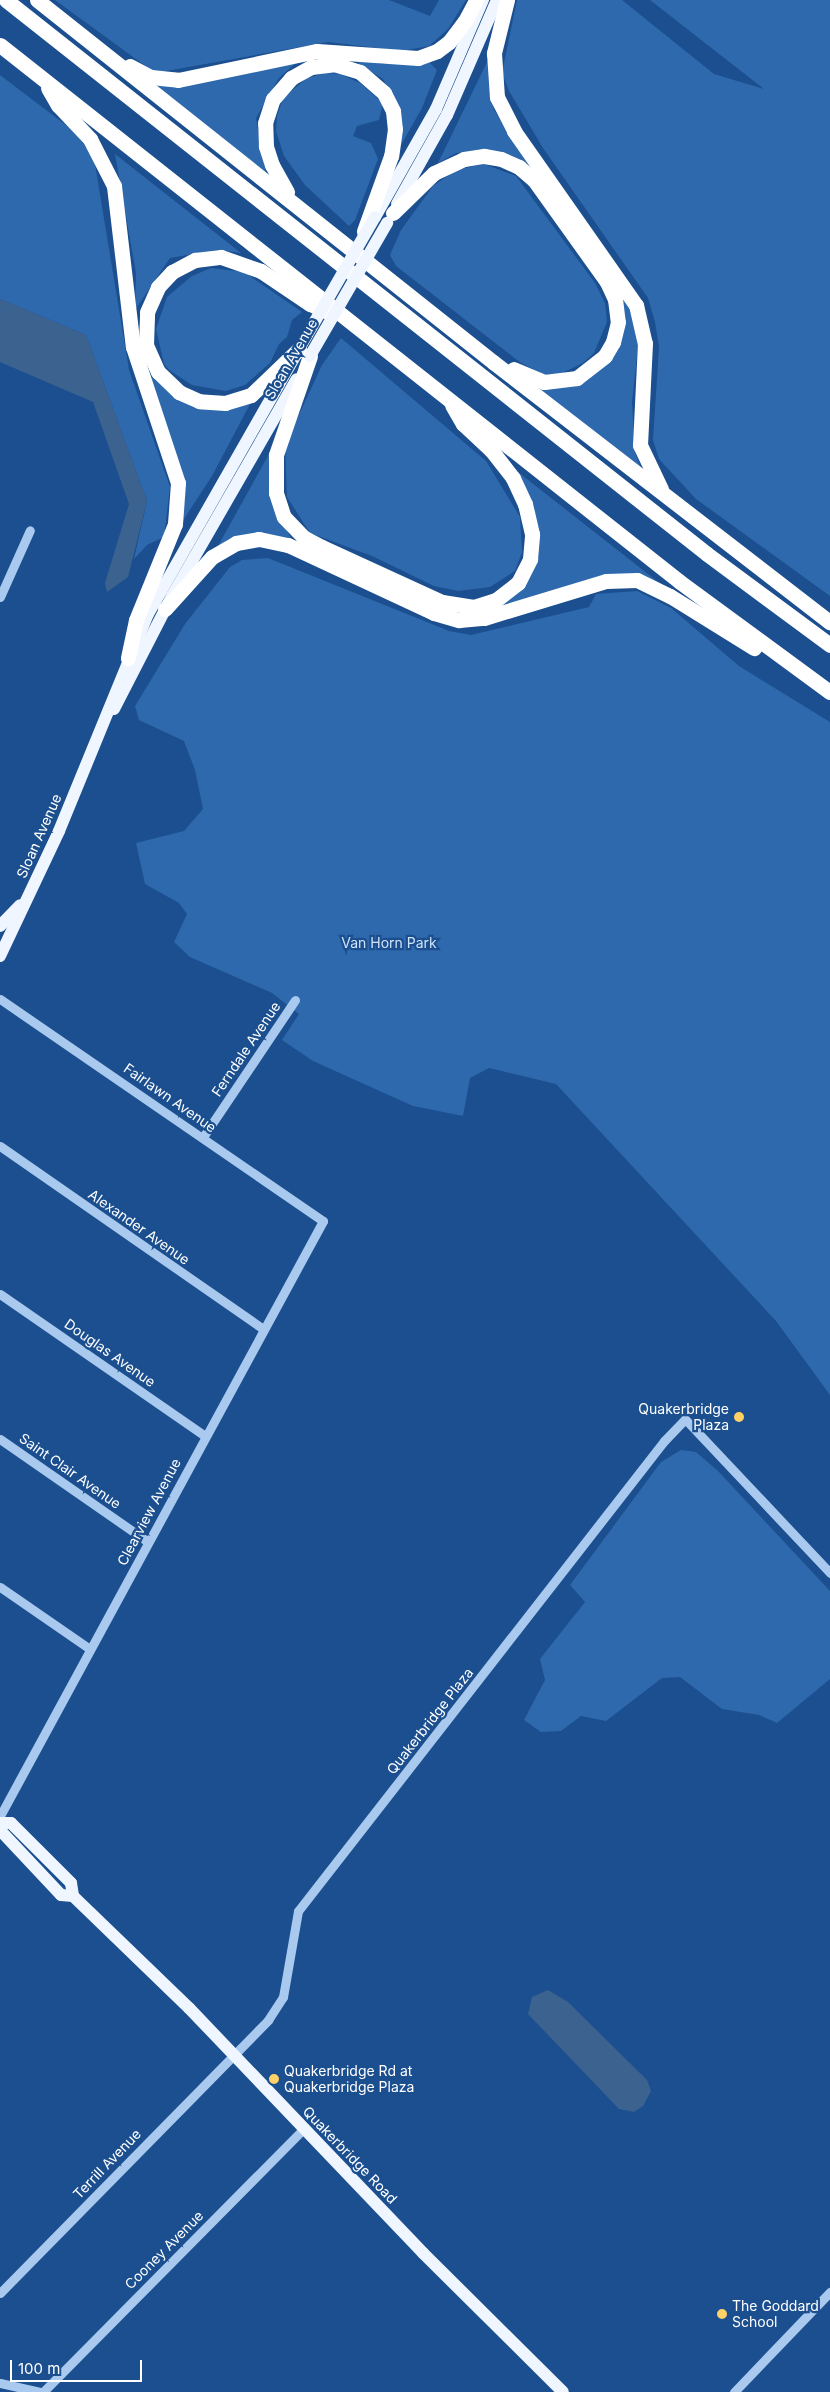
<!DOCTYPE html>
<style>
body{margin:0}
#map{position:relative;width:830px;height:2392px;overflow:hidden;background:#1b4f8f;font-family:Inter,sans-serif}
div>[style]{position:absolute}
.green>*{inset:0;background:#2e69ad}
.water>*{inset:0;background:#3c6290}
.minor>*{height:9px;margin:-4.5px;padding:0 4.5px;transform-origin:4.5px;border-radius:4.5px;background:#a9c9ee}
.major>*{height:12px;margin:-6px;padding:0 6px;transform-origin:6px;border-radius:6px;background:#f0f6ff}
.highway>*{height:15px;margin:-7.5px;padding:0 7.5px;transform-origin:7.5px;border-radius:7.5px;background:#fff}
.major-bridge>*{height:12px;margin:-6px;padding:0 6px;transform-origin:6px;border-radius:6px;background:#f0f6ff}
.dots>*{width:14px;height:14px;translate:-50% -50%;box-sizing:border-box;border:2px solid #1b4f8f;border-radius:50%}
span{translate:-50% -50%;white-space:nowrap;text-align:center;line-height:1.15;-webkit-text-stroke:4.5px #1b4f8f;paint-order:stroke}
.street-label{font-size:14px;color:#fff}
.park-label{font-size:14px;color:#cfe3fa}
.poi-label{font-size:14px;color:#fff}
.right{translate:-100% -50%;text-align:right}
.left{translate:0 -50%;text-align:left}
.scale{position:absolute;left:10px;top:2360px;width:132px;height:22px;box-sizing:border-box;border:2px solid #fff;border-top:0;padding-left:6px;font-size:15px;line-height:18px;white-space:nowrap;color:#fff;-webkit-text-stroke:4px #1b4f8f;paint-order:stroke}
</style>
<div id="map">
<div class="green">
<div style="clip-path:polygon(55px 0,389px 0,430px 16px,439px 0,466px 0,448px 29px,429px 46px,402px 51px,328px 42px,155px 73px)"></div>
<div style="clip-path:polygon(517px 0,622px 0,714px 74px,764px 89px,650px 0,830px 0,830px 596px,696px 499px,659px 459px,653px 440px,659px 347px,655px 322px,648px 298px,543px 148px,509px 91px,502px 73px)"></div>
<div style="clip-path:polygon(357px 59px,381px 64px,430px 63px,437px 70px,422px 108px,397px 152px,400px 113px,383px 79px,359px 64px)"></div>
<div style="clip-path:polygon(488px 60px,494px 110px,529px 164px,500px 151px,456px 153px,438px 163px)"></div>
<div style="clip-path:polygon(297px 62px,279px 78px,256px 118px,266px 172px,153px 86px)"></div>
<div style="clip-path:polygon(325px 73px,340px 74px,360px 83px,383px 103px,379px 120px,357px 126px,353px 136px,371px 143px,378px 159px,355px 220px,349px 226px,305px 185px,284px 156px,276px 131px,277px 116px,283px 98px,307px 78px)"></div>
<div style="clip-path:polygon(0 75px,75px 132px,94px 158px,129px 370px,170px 487px,164px 537px,147px 545px,134px 559px,147px 501px,86px 335px,0 299px)"></div>
<div style="clip-path:polygon(115px 154px,241px 253px,216px 250px,170px 258px,135px 310px,136px 273px)"></div>
<div style="clip-path:polygon(484px 164px,516px 176px,595px 283px,605px 303px,607px 322px,594px 353px,583px 363px,560px 374px,546px 376px,521px 363px,396px 266px,390px 255px,401px 230px,433px 186px,456px 170px)"></div>
<div style="clip-path:polygon(211px 268px,244px 272px,302px 312px,292px 320px,287px 337px,279px 344px,270px 363px,245px 385px,226px 391px,192px 385px,169px 370px,164px 364px,156px 329px,167px 297px,192px 276px)"></div>
<div style="clip-path:polygon(625px 296px,639px 338px,632px 402px,635px 453px,641px 467px,529px 383px,560px 388px,589px 378px,605px 364px,621px 297px)"></div>
<div style="clip-path:polygon(341px 338px,486px 461px,520px 517px,522px 552px,515px 571px,490px 587px,458px 591px,434px 586px,372px 556px,310px 533px,287px 497px,285px 445px,322px 365px)"></div>
<div style="clip-path:polygon(150px 376px,186px 401px,221px 409px,250px 404px,212px 476px,180px 525px,185px 497px,174px 449px)"></div>
<div style="clip-path:polygon(269px 454px,284px 525px,293px 542px,256px 532px,218px 546px)"></div>
<div style="clip-path:polygon(518px 472px,662px 585px,628px 574px,505px 604px,518px 590px,538px 539px,534px 505px)"></div>
<div style="clip-path:polygon(268px 558px,449px 631px,471px 635px,589px 607px,596px 594px,637px 591px,671px 608px,739px 666px,830px 722px,830px 1395px,776px 1321px,556px 1084px,489px 1068px,470px 1078px,463px 1116px,413px 1106px,313px 1061px,282px 1040px,299px 1014px,272px 993px,190px 957px,174px 942px,187px 914px,179px 903px,145px 884px,136px 843px,184px 831px,203px 809px,195px 770px,184px 741px,139px 720px,135px 706px,185px 624px,230px 567px,242px 560px)"></div>
<div style="clip-path:polygon(681px 1450px,696px 1452px,718px 1471px,830px 1591px,830px 1679px,777px 1723px,759px 1715px,722px 1709px,680px 1677px,662px 1678px,606px 1721px,581px 1716px,561px 1731px,541px 1732px,524px 1720px,545px 1680px,540px 1659px,585px 1602px,570px 1585px,661px 1462px)"></div>
</div>
<div class="water">
<div style="clip-path:polygon(0 299px,86px 335px,147px 501px,128px 577px,107px 592px,105px 583px,129px 504px,93px 402px,0 362px)"></div>
<div style="clip-path:polygon(548px 1990px,568px 2002px,647px 2080px,651px 2091px,643px 2106px,634px 2112px,619px 2109px,528px 2014px,532px 1997px)"></div>
</div>
<div class="minor">
<div style="left:0;top:597px;width:73px;rotate:-65.9deg"></div>
<div style="left:0;top:999px;width:392px;rotate:34.5deg"></div>
<div style="left:323px;top:1221px;width:677px;rotate:118.5deg"></div>
<div style="left:203px;top:1137px;width:165px;rotate:-56.1deg"></div>
<div style="left:0;top:1146px;width:320px;rotate:34.8deg"></div>
<div style="left:0;top:1294px;width:249px;rotate:34.7deg"></div>
<div style="left:0;top:1439px;width:180px;rotate:34.8deg"></div>
<div style="left:0;top:1587px;width:109px;rotate:34.6deg"></div>
<div style="left:0;top:2293px;width:383px;rotate:-45.5deg"></div>
<div style="left:268px;top:2020px;width:27px;rotate:-57deg"></div>
<div style="left:283px;top:1997px;width:87px;rotate:-80.1deg"></div>
<div style="left:298px;top:1911px;width:596px;rotate:-52.09deg"></div>
<div style="left:664px;top:1441px;width:30px;rotate:-46deg"></div>
<div style="left:685px;top:1419px;width:212px;rotate:46.7deg"></div>
<div style="left:0;top:2383px;width:41px;rotate:12.7deg"></div>
<div style="left:43px;top:2392px;width:371px;rotate:-45.3deg"></div>
<div style="left:734px;top:2392px;width:139px;rotate:-46.2deg"></div>
</div>
<div class="major">
<div style="left:397px;top:204px;width:102px;rotate:-60.7deg"></div>
<div style="left:447px;top:115px;width:125px;rotate:-66.5deg"></div>
<div style="left:375px;top:217px;width:124px;rotate:-60.5deg"></div>
<div style="left:436px;top:109px;width:119px;rotate:-66.7deg"></div>
<div style="left:114px;top:709px;width:127px;rotate:-62.8deg"></div>
<div style="left:172px;top:596px;width:250px;rotate:-60.1deg"></div>
<div style="left:0;top:926px;width:29px;rotate:-46deg"></div>
<div style="left:0;top:956px;width:138px;rotate:-64.7deg"></div>
<div style="left:59px;top:831px;width:235px;rotate:-67.7deg"></div>
<div style="left:148px;top:614px;width:295px;rotate:-60.3deg"></div>
<div style="left:0;top:1823px;width:11px"></div>
<div style="left:11px;top:1823px;width:85px;rotate:45deg"></div>
<div style="left:71px;top:1883px;width:13px;rotate:81deg"></div>
<div style="left:73px;top:1896px;width:161px;rotate:44deg"></div>
<div style="left:189px;top:2008px;width:339px;rotate:46.3deg"></div>
<div style="left:423px;top:2253px;width:197px;rotate:44.8deg"></div>
<div style="left:0;top:1830px;width:89px;rotate:46.8deg"></div>
<div style="left:61px;top:1895px;width:12px;rotate:5deg"></div>
</div>
<div class="highway">
<div style="left:6px;top:0;width:893px;rotate:38.32deg"></div>
<div style="left:707px;top:554px;width:153px;rotate:36.5deg"></div>
<div style="left:37px;top:0;width:582px;rotate:38.44deg"></div>
<div style="left:493px;top:362px;width:426px;rotate:37.7deg"></div>
<div style="left:507px;top:0;width:55px;rotate:103.8deg"></div>
<div style="left:494px;top:53px;width:44px;rotate:86.1deg"></div>
<div style="left:497px;top:97px;width:38px;rotate:63deg"></div>
<div style="left:514px;top:131px;width:213px;rotate:55deg"></div>
<div style="left:636px;top:305px;width:39px;rotate:77deg"></div>
<div style="left:645px;top:343px;width:102px;rotate:92.8deg"></div>
<div style="left:640px;top:445px;width:49px;rotate:64.5deg"></div>
<div style="left:0;top:45px;width:866px;rotate:38.3deg"></div>
<div style="left:680px;top:582px;width:186px;rotate:36.3deg"></div>
<div style="left:130px;top:66px;width:24px;rotate:28deg"></div>
<div style="left:151px;top:77px;width:27px;rotate:6deg"></div>
<div style="left:178px;top:80px;width:142px;rotate:-11.8deg"></div>
<div style="left:317px;top:51px;width:101px;rotate:4deg"></div>
<div style="left:418px;top:58px;width:20px;rotate:-20deg"></div>
<div style="left:437px;top:51px;width:15px;rotate:-37deg"></div>
<div style="left:449px;top:42px;width:26px;rotate:-53deg"></div>
<div style="left:465px;top:21px;width:24px;rotate:-62deg"></div>
<div style="left:48px;top:88px;width:20px;rotate:60deg"></div>
<div style="left:58px;top:105px;width:47px;rotate:46.7deg"></div>
<div style="left:90px;top:139px;width:53px;rotate:62.9deg"></div>
<div style="left:114px;top:186px;width:162px;rotate:83.3deg"></div>
<div style="left:133px;top:347px;width:143px;rotate:71.7deg"></div>
<div style="left:178px;top:483px;width:41px;rotate:94.2deg"></div>
<div style="left:175px;top:524px;width:104px;rotate:112.1deg"></div>
<div style="left:136px;top:620px;width:39px;rotate:102deg"></div>
<div style="left:287px;top:192px;width:31px;rotate:-119deg"></div>
<div style="left:272px;top:165px;width:20px;rotate:-108deg"></div>
<div style="left:266px;top:146px;width:23px;rotate:-92deg"></div>
<div style="left:265px;top:123px;width:25px;rotate:-72deg"></div>
<div style="left:273px;top:99px;width:28px;rotate:-49deg"></div>
<div style="left:291px;top:78px;width:23px;rotate:-29deg"></div>
<div style="left:311px;top:67px;width:23px;rotate:-7deg"></div>
<div style="left:334px;top:64px;width:27px;rotate:17deg"></div>
<div style="left:360px;top:72px;width:32px;rotate:41deg"></div>
<div style="left:384px;top:93px;width:20px;rotate:63deg"></div>
<div style="left:393px;top:111px;width:18px;rotate:84deg"></div>
<div style="left:395px;top:129px;width:27px;rotate:98deg"></div>
<div style="left:391px;top:156px;width:80px;rotate:109.8deg"></div>
<div style="left:393px;top:213px;width:57px;rotate:-44.3deg"></div>
<div style="left:434px;top:173px;width:33px;rotate:-25deg"></div>
<div style="left:464px;top:159px;width:20px;rotate:-9deg"></div>
<div style="left:484px;top:156px;width:17px;rotate:10deg"></div>
<div style="left:501px;top:159px;width:20px;rotate:24deg"></div>
<div style="left:519px;top:167px;width:20px;rotate:41deg"></div>
<div style="left:534px;top:180px;width:125px;rotate:54.4deg"></div>
<div style="left:607px;top:282px;width:19px;rotate:65deg"></div>
<div style="left:615px;top:299px;width:23px;rotate:83deg"></div>
<div style="left:618px;top:322px;width:21px;rotate:104deg"></div>
<div style="left:613px;top:342px;width:16px;rotate:120deg"></div>
<div style="left:605px;top:356px;width:36px;rotate:142deg"></div>
<div style="left:577px;top:378px;width:33px;rotate:173deg"></div>
<div style="left:544px;top:382px;width:33px;rotate:-157deg"></div>
<div style="left:299px;top:349px;width:66px;rotate:136.2deg"></div>
<div style="left:251px;top:395px;width:27px;rotate:163deg"></div>
<div style="left:225px;top:403px;width:26px;rotate:-176deg"></div>
<div style="left:199px;top:401px;width:22px;rotate:-156deg"></div>
<div style="left:179px;top:392px;width:29px;rotate:-136deg"></div>
<div style="left:158px;top:372px;width:30px;rotate:-114deg"></div>
<div style="left:146px;top:345px;width:33px;rotate:-88deg"></div>
<div style="left:147px;top:312px;width:27px;rotate:-66deg"></div>
<div style="left:158px;top:287px;width:21px;rotate:-47deg"></div>
<div style="left:172px;top:272px;width:26px;rotate:-28deg"></div>
<div style="left:195px;top:260px;width:26px;rotate:-7deg"></div>
<div style="left:221px;top:257px;width:42px;rotate:19.3deg"></div>
<div style="left:261px;top:271px;width:59px;rotate:34deg"></div>
<div style="left:310px;top:304px;width:20px;rotate:24deg"></div>
<div style="left:310px;top:356px;width:105px;rotate:109deg"></div>
<div style="left:276px;top:455px;width:38px;rotate:90deg"></div>
<div style="left:276px;top:493px;width:25px;rotate:72deg"></div>
<div style="left:284px;top:517px;width:28px;rotate:46deg"></div>
<div style="left:303px;top:537px;width:21px;rotate:28deg"></div>
<div style="left:322px;top:547px;width:132px;rotate:24.6deg"></div>
<div style="left:442px;top:602px;width:32px;rotate:9deg"></div>
<div style="left:474px;top:607px;width:23px;rotate:-18deg"></div>
<div style="left:496px;top:600px;width:28px;rotate:-38deg"></div>
<div style="left:518px;top:583px;width:27px;rotate:-63deg"></div>
<div style="left:530px;top:559px;width:25px;rotate:-85deg"></div>
<div style="left:532px;top:534px;width:31px;rotate:-103deg"></div>
<div style="left:525px;top:504px;width:29px;rotate:-115deg"></div>
<div style="left:513px;top:478px;width:36px;rotate:-128deg"></div>
<div style="left:491px;top:450px;width:38px;rotate:-137deg"></div>
<div style="left:463px;top:424px;width:22px;rotate:-120deg"></div>
<div style="left:165px;top:609px;width:70px;rotate:-47.9deg"></div>
<div style="left:212px;top:557px;width:28px;rotate:-30deg"></div>
<div style="left:236px;top:543px;width:23px;rotate:-10deg"></div>
<div style="left:259px;top:539px;width:30px;rotate:12deg"></div>
<div style="left:288px;top:545px;width:161px;rotate:25deg"></div>
<div style="left:434px;top:613px;width:26px;rotate:16deg"></div>
<div style="left:459px;top:620px;width:25px;rotate:-5deg"></div>
<div style="left:484px;top:618px;width:127px;rotate:-16.9deg"></div>
<div style="left:606px;top:581px;width:31px;rotate:-2deg"></div>
<div style="left:637px;top:580px;width:37px;rotate:26deg"></div>
<div style="left:670px;top:596px;width:99px;rotate:31.8deg"></div>
</div>
<div class="major-bridge">
<div style="left:299px;top:349px;width:152px;rotate:-60.1deg"></div>
<div style="left:310px;top:356px;width:154px;rotate:-59.9deg"></div>
</div>
<div class="dots">
<div style="left:739px;top:1417px;background:#ffd166"></div>
<div style="left:274px;top:2079px;background:#ffd166"></div>
<div style="left:722px;top:2314px;background:#ffd166"></div>
</div>
<div class="street-label">
<span style="left:291px;top:359px;rotate:-60deg">Sloan Avenue</span>
<span style="left:39px;top:836px;rotate:-66deg">Sloan Avenue</span>
<span style="left:246px;top:1049px;rotate:-56deg">Ferndale Avenue</span>
<span style="left:170px;top:1098px;rotate:35deg">Fairlawn Avenue</span>
<span style="left:139px;top:1227px;rotate:35deg">Alexander Avenue</span>
<span style="left:110px;top:1353px;rotate:35deg">Douglas Avenue</span>
<span style="left:70px;top:1471px;rotate:35deg">Saint Clair Avenue</span>
<span style="left:149px;top:1512px;rotate:-62deg">Clearview Avenue</span>
<span style="left:430px;top:1721px;rotate:-52deg">Quakerbridge Plaza</span>
<span style="left:350px;top:2155px;rotate:46deg">Quakerbridge Road</span>
<span style="left:107px;top:2164px;rotate:-46deg">Terrill Avenue</span>
<span style="left:164px;top:2250px;rotate:-45deg">Cooney Avenue</span>
</div>
<div class="park-label">
<span style="left:389px;top:943px">Van Horn Park</span>
</div>
<div class="poi-label">
<span class="right" style="left:729px;top:1417px">Quakerbridge<br>Plaza</span>
<span class="left" style="left:284px;top:2079px">Quakerbridge Rd at<br>Quakerbridge Plaza</span>
<span class="left" style="left:732px;top:2314px">The Goddard<br>School</span>
</div>
<div class="scale">100 m</div>
</div>
